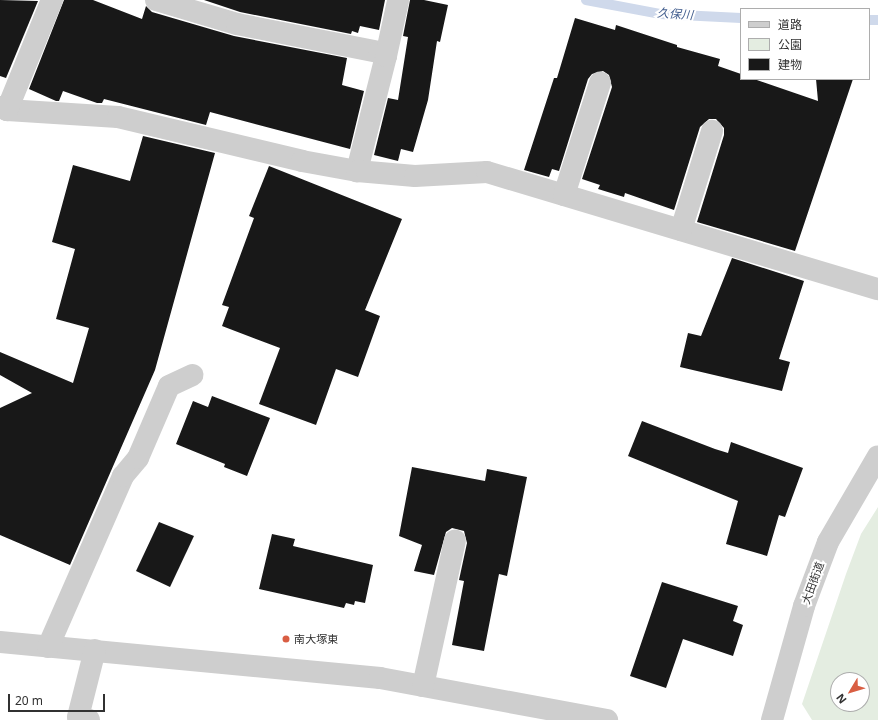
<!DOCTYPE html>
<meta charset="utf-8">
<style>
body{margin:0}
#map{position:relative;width:878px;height:720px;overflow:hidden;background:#fff;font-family:"Noto Sans","Noto Sans JP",sans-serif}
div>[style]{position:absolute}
.green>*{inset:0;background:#e4ede1}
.stream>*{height:10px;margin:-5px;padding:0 5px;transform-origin:5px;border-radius:5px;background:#cfd9eb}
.building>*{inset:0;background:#181818}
.minor>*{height:22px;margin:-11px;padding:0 11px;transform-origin:11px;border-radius:11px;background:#cecece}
.dots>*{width:11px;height:11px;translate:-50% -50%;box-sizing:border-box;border:2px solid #fff;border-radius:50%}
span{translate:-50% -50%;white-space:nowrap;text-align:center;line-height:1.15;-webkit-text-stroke:4px #fff;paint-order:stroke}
.street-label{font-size:11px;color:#313131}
.poi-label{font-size:11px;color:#313131}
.left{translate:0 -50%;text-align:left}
.water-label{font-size:12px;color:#445f8f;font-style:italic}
.legend{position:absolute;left:740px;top:8px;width:130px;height:72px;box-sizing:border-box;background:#fff;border:1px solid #adadad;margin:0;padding:5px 7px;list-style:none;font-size:12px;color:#313131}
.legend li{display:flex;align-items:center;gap:8px;height:20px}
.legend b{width:20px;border:1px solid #adadad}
.north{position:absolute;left:830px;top:672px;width:40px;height:40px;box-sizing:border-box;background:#fff;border:1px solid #adadad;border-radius:50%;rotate:232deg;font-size:11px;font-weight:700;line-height:16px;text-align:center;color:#313131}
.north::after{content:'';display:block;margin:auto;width:14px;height:18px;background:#d95e43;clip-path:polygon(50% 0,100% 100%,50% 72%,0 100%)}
.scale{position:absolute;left:8px;top:694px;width:97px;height:18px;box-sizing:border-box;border:2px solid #313131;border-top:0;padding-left:5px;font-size:12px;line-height:14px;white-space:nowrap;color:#313131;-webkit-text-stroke:3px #fff;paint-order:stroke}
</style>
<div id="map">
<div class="green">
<div style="clip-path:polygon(evenodd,878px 507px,878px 720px,812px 720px,802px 704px,846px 574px,861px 534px,878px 507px,838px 680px,862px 680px,862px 704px,838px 704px,838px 680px)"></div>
</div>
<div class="stream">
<div style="left:586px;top:0;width:75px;rotate:10.7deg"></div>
<div style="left:660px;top:14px;width:81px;rotate:2.8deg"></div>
<div style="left:869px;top:20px;width:9px"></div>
</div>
<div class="building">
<div style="clip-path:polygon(0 0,38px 1px,6px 78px,0 76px)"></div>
<div style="clip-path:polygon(64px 0,93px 0,142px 19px,146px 6px,152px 12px,234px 36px,347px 58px,342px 85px,364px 91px,350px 149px,210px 112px,206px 125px,104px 99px,102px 103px,97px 103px,63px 91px,59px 101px,56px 101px,29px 89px)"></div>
<div style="clip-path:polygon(204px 0,385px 0,379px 30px,360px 26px,358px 33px,352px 31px,351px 34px,240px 12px)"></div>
<div style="clip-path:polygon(410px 0,424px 0,448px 5px,440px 42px,437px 41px,428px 100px,413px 152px,401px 149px,398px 161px,374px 155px,388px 98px,398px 100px,408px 37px,403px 36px)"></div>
<div style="clip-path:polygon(575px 18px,615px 30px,616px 25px,677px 45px,677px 47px,720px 59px,718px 66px,741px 74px,741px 79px,754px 79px,818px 101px,816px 79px,853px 79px,795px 251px,697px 222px,724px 135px,724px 128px,716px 119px,709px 119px,700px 127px,674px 210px,625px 193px,624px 197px,598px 189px,600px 185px,582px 179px,612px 87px,609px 75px,603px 71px,592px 74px,588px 79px,559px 171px,552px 169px,549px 177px,524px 170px,554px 78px,557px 78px)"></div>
<div style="clip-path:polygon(143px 136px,215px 153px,155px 370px,70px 565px,0 535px,0 408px,32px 393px,0 375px,0 352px,73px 383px,89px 328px,56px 319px,75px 249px,52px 242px,73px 165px,130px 181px)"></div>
<div style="clip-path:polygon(269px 166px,402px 219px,365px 310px,380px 316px,358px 377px,336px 369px,316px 425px,259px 404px,280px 348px,222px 326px,229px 307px,222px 305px,254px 218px,249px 216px)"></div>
<div style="clip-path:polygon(732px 258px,804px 281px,779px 359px,790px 362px,782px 391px,680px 367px,688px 333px,701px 336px)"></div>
<div style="clip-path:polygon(212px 396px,270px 418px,247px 476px,224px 467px,225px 464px,176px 444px,193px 401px,208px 407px)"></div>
<div style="clip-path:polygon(642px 421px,715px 449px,728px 453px,731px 442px,803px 468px,785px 517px,779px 515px,767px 556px,726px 544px,738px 501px,628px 456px)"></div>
<div style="clip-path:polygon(412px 467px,485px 481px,487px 469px,527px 477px,507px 576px,499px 574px,484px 651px,452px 645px,464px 581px,459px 580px,467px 543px,464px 531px,452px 528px,446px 532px,434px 575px,414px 571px,422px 545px,399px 536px)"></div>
<div style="clip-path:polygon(159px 522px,194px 536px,170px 587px,136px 571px)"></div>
<div style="clip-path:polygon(272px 534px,295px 539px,293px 546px,373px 565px,365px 603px,355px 601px,354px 605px,346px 603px,344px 608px,259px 589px)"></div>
<div style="clip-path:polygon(662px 582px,738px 606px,733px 621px,743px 625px,733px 656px,683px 639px,666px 688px,630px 676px)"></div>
</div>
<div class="minor">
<div style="left:156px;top:0;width:84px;rotate:16.5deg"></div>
<div style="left:237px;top:24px;width:145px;rotate:11.2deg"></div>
<div style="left:379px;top:52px;width:8px;rotate:30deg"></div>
<div style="left:386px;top:56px;width:119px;rotate:104.2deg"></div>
<div style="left:386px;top:56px;width:56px;rotate:-77.7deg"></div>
<div style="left:0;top:107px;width:8px;rotate:23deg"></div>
<div style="left:7px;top:110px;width:111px;rotate:3.6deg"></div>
<div style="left:118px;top:117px;width:189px;rotate:13.4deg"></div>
<div style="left:302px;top:161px;width:56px;rotate:10.3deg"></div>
<div style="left:357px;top:171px;width:58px;rotate:4.9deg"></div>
<div style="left:415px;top:176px;width:72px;rotate:-3.2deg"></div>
<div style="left:487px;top:172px;width:408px;rotate:16.7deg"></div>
<div style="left:7px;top:110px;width:119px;rotate:-67.8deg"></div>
<div style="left:564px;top:195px;width:118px;rotate:-72.2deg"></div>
<div style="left:681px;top:230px;width:104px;rotate:-72.6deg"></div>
<div style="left:0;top:642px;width:382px;rotate:5.4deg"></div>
<div style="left:380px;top:678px;width:231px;rotate:10.5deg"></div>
<div style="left:48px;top:647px;width:187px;rotate:-66.3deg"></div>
<div style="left:123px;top:476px;width:23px;rotate:-50deg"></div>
<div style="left:138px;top:458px;width:78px;rotate:-66.7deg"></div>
<div style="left:169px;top:386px;width:26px;rotate:-25deg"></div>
<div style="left:423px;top:686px;width:149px;rotate:-77.6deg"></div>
<div style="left:89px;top:720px;width:11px;rotate:-165deg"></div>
<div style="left:78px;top:717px;width:69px;rotate:-75.8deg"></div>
<div style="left:772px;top:720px;width:118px;rotate:-74.3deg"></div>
<div style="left:804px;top:606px;width:68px;rotate:-69.4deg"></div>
<div style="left:828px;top:542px;width:99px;rotate:-59.8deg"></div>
</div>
<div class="dots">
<div style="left:286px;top:639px;background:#d95e43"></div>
</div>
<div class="street-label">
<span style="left:813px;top:583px;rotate:-70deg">大田街道</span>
</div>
<div class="poi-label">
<span class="left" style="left:294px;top:639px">南大塚東</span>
</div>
<div class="water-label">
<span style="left:675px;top:14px;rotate:4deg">久保川</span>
</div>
<ul class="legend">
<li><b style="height:5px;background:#cecece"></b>道路</li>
<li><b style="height:11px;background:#e4ede1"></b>公園</li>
<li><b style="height:11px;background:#181818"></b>建物</li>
</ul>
<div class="north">N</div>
<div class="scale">20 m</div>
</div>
